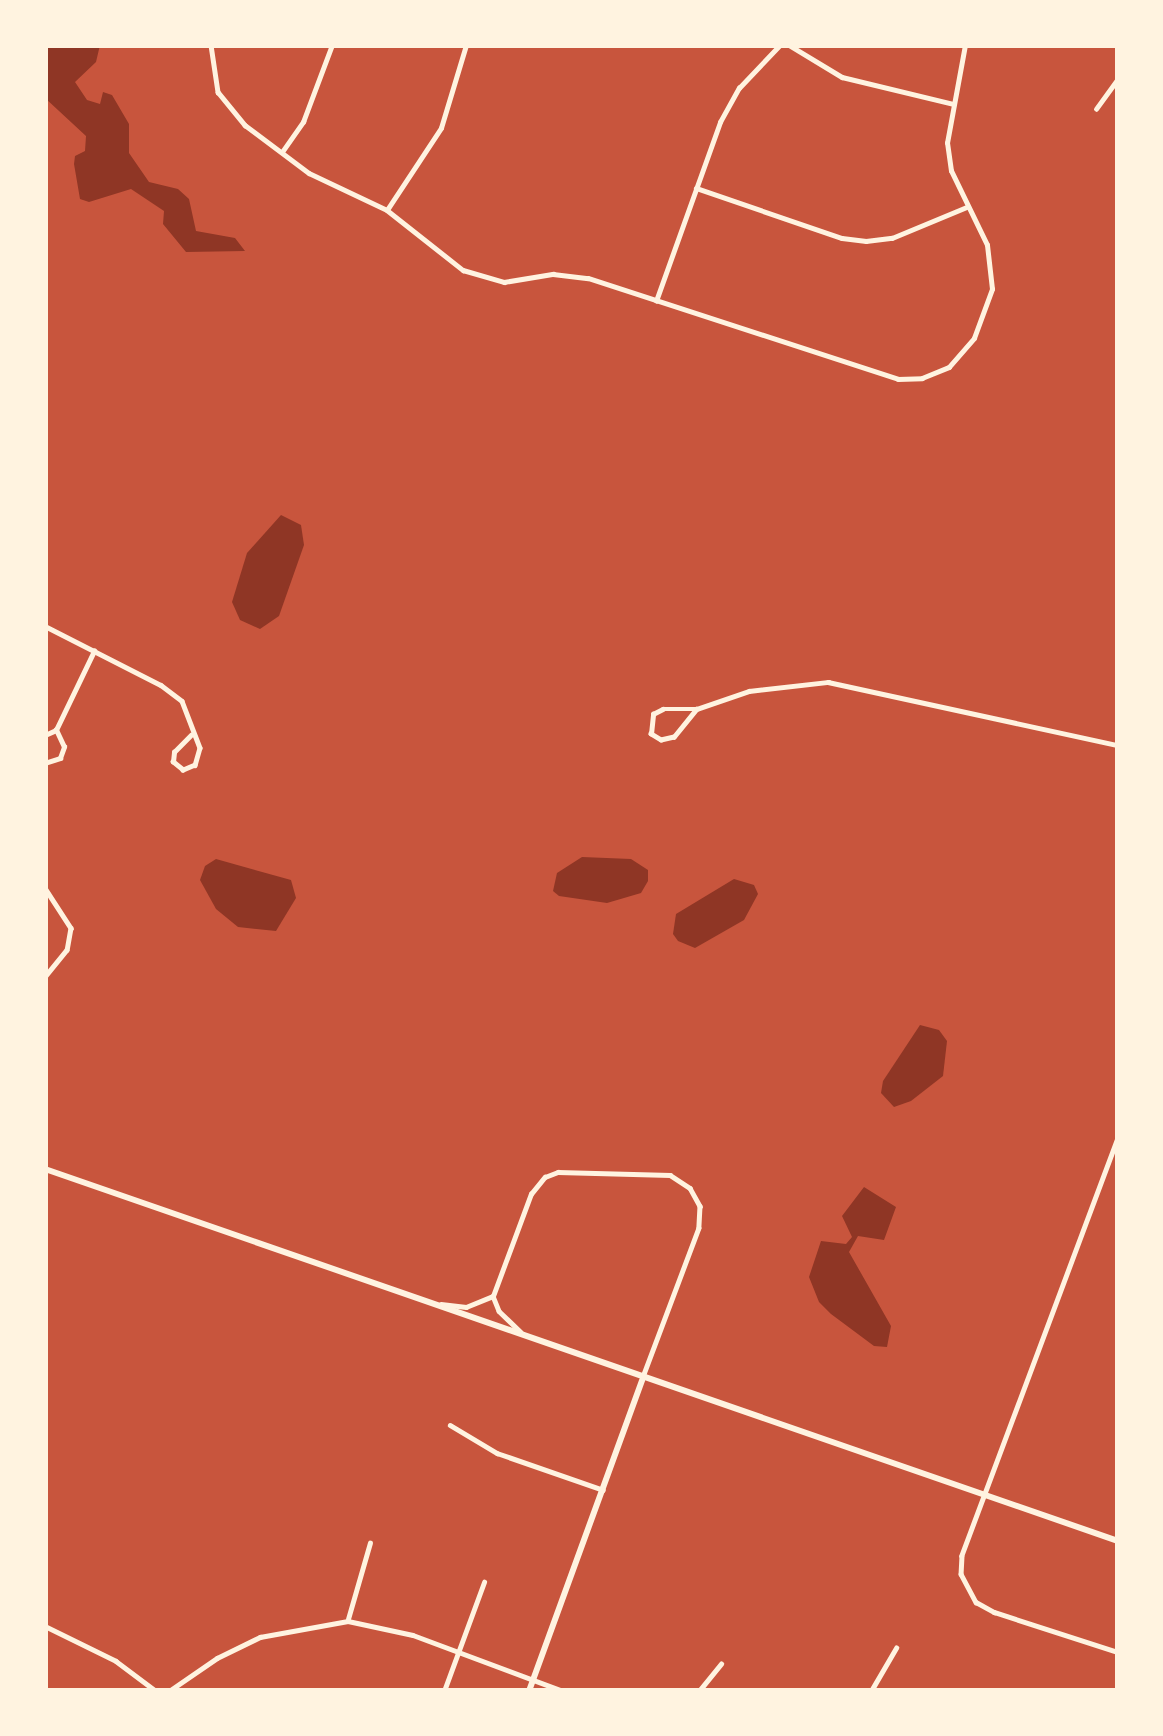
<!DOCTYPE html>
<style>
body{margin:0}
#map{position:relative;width:1163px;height:1736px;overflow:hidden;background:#c8553d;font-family:"Archivo Narrow",sans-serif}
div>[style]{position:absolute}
.water>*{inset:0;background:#8f3625}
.minor>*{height:4.5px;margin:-2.25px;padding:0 2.25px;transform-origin:2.25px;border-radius:2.25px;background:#fff3e0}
.tertiary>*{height:6px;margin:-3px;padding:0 3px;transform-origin:3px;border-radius:3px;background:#fff3e0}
.secondary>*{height:6px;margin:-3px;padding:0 3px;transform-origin:3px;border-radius:3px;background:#fff3e0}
span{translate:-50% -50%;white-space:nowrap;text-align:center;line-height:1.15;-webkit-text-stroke:9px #fff3e0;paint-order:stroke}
.frame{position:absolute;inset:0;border:48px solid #fff3e0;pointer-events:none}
</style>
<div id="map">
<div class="water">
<div style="clip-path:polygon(45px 45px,100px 45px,96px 62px,75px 82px,87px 100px,100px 104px,103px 92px,112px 95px,129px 124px,129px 153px,149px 182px,178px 189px,189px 199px,196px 231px,235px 238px,245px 251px,186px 252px,163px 224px,164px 211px,131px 189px,89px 202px,80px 199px,74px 164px,75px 156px,85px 151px,86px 136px,45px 98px)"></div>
<div style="clip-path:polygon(281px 515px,301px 525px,304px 545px,279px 616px,260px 629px,240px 620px,232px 602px,247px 553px)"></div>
<div style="clip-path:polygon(582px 857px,631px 859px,648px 870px,648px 881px,641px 893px,607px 903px,559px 896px,553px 891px,557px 873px)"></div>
<div style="clip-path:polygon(216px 859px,291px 880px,296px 898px,276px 931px,238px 927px,216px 909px,200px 880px,205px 866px)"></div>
<div style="clip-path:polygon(734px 879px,754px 885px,758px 894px,744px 920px,695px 948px,678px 941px,673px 934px,676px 914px)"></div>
<div style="clip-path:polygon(920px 1025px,939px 1030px,947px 1041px,943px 1076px,911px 1101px,894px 1107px,881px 1093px,883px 1081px)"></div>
<div style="clip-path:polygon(864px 1187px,896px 1207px,884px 1240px,858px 1236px,849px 1252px,891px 1326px,887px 1347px,874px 1346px,831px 1314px,819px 1302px,809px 1277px,821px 1241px,846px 1244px,852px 1237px,842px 1216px)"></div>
</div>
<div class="minor">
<div style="left:211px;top:45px;width:48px;rotate:81.5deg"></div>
<div style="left:218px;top:92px;width:43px;rotate:50.7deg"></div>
<div style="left:245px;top:125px;width:80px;rotate:36.9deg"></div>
<div style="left:309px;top:173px;width:86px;rotate:25.4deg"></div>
<div style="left:387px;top:210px;width:97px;rotate:38.3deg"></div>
<div style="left:463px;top:270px;width:43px;rotate:16.3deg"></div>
<div style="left:504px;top:282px;width:50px;rotate:-9.3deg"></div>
<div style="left:553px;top:274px;width:35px;rotate:7deg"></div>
<div style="left:588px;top:278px;width:326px;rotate:18deg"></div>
<div style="left:898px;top:379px;width:24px;rotate:-2deg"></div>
<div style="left:922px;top:378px;width:29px;rotate:-22deg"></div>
<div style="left:949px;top:367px;width:38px;rotate:-49deg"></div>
<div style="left:974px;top:338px;width:52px;rotate:-69.8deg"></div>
<div style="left:992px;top:289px;width:44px;rotate:-96.5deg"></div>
<div style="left:987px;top:245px;width:82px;rotate:-115.9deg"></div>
<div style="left:951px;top:171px;width:28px;rotate:-98deg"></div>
<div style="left:947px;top:143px;width:100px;rotate:-79.6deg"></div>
<div style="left:789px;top:45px;width:62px;rotate:31.1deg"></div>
<div style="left:842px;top:77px;width:115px;rotate:13.6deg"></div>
<div style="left:1096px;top:109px;width:37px;rotate:-54deg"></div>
<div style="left:282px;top:152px;width:37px;rotate:-55deg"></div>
<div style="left:303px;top:122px;width:82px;rotate:-69.4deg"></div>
<div style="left:696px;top:188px;width:154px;rotate:18.9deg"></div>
<div style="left:842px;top:238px;width:24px;rotate:7deg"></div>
<div style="left:866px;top:241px;width:26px;rotate:-7deg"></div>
<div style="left:892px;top:238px;width:81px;rotate:-22.5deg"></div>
<div style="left:387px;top:210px;width:98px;rotate:-56.6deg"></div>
<div style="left:441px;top:128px;width:87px;rotate:-73.2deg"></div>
<div style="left:656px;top:301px;width:190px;rotate:-70.3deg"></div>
<div style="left:720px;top:122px;width:39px;rotate:-61deg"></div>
<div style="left:739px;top:88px;width:59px;rotate:-46.4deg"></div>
<div style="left:45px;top:626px;width:130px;rotate:27deg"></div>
<div style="left:161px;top:685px;width:26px;rotate:37deg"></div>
<div style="left:182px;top:701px;width:50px;rotate:69deg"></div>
<div style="left:200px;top:748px;width:18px;rotate:106deg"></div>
<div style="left:195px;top:765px;width:13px;rotate:157deg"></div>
<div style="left:183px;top:770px;width:13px;rotate:-141deg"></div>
<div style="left:173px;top:762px;width:10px;rotate:-84deg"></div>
<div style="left:174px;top:752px;width:24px;rotate:-45deg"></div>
<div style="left:697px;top:709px;width:36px;rotate:129deg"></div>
<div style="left:674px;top:737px;width:13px;rotate:167deg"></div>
<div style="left:661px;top:740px;width:12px;rotate:-149deg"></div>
<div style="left:651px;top:734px;width:20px;rotate:-84deg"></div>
<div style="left:653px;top:714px;width:11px;rotate:-27deg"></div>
<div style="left:663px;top:709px;width:34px"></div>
<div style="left:697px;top:709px;width:55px;rotate:-19.1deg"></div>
<div style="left:749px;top:691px;width:80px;rotate:-6.5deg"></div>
<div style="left:828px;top:682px;width:297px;rotate:12.3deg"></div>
<div style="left:45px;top:735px;width:12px;rotate:-24deg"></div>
<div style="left:56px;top:730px;width:88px;rotate:-64.3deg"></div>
<div style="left:45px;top:763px;width:16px;rotate:-18deg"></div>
<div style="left:60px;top:758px;width:12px;rotate:-70deg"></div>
<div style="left:64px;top:747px;width:19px;rotate:-115deg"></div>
<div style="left:45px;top:888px;width:48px;rotate:57deg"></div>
<div style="left:71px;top:928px;width:22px;rotate:100deg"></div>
<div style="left:67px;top:950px;width:35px;rotate:129deg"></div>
<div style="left:1118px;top:1138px;width:446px;rotate:110.5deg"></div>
<div style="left:962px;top:1556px;width:18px;rotate:93deg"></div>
<div style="left:961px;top:1574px;width:32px;rotate:62deg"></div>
<div style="left:976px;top:1602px;width:21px;rotate:29deg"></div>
<div style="left:994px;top:1612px;width:130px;rotate:17.9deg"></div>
<div style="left:493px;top:1296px;width:109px;rotate:-69.6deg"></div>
<div style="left:531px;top:1194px;width:22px;rotate:-51deg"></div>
<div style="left:545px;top:1177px;width:14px;rotate:-21deg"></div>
<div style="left:558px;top:1172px;width:112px;rotate:1.5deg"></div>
<div style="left:670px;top:1175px;width:24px;rotate:33deg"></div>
<div style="left:690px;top:1188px;width:21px;rotate:61deg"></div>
<div style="left:700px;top:1206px;width:22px;rotate:93deg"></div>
<div style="left:699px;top:1228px;width:156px;rotate:110.6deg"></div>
<div style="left:441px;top:1304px;width:25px;rotate:7deg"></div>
<div style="left:466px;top:1307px;width:29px;rotate:-22deg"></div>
<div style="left:493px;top:1296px;width:16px;rotate:68deg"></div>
<div style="left:499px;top:1311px;width:30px;rotate:44deg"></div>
<div style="left:450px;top:1425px;width:55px;rotate:30.8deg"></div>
<div style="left:497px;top:1453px;width:112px;rotate:19.2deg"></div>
<div style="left:348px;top:1619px;width:79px;rotate:-73.9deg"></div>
<div style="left:45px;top:1626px;width:79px;rotate:26.2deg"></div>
<div style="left:116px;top:1661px;width:50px;rotate:36.9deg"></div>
<div style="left:169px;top:1691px;width:58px;rotate:-34.5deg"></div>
<div style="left:217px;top:1658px;width:48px;rotate:-26deg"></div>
<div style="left:260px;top:1637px;width:89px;rotate:-10.3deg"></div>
<div style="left:348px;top:1621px;width:66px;rotate:12.2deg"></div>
<div style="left:413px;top:1635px;width:160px;rotate:20.5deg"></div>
<div style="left:444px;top:1691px;width:116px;rotate:-69.8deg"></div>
<div style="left:699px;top:1691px;width:35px;rotate:-51deg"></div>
<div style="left:871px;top:1691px;width:50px;rotate:-59.8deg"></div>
</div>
<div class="tertiary">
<div style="left:529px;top:1691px;width:331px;rotate:-70deg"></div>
</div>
<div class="secondary">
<div style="left:45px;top:1169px;width:1136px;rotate:19.12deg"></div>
</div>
<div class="frame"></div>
</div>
